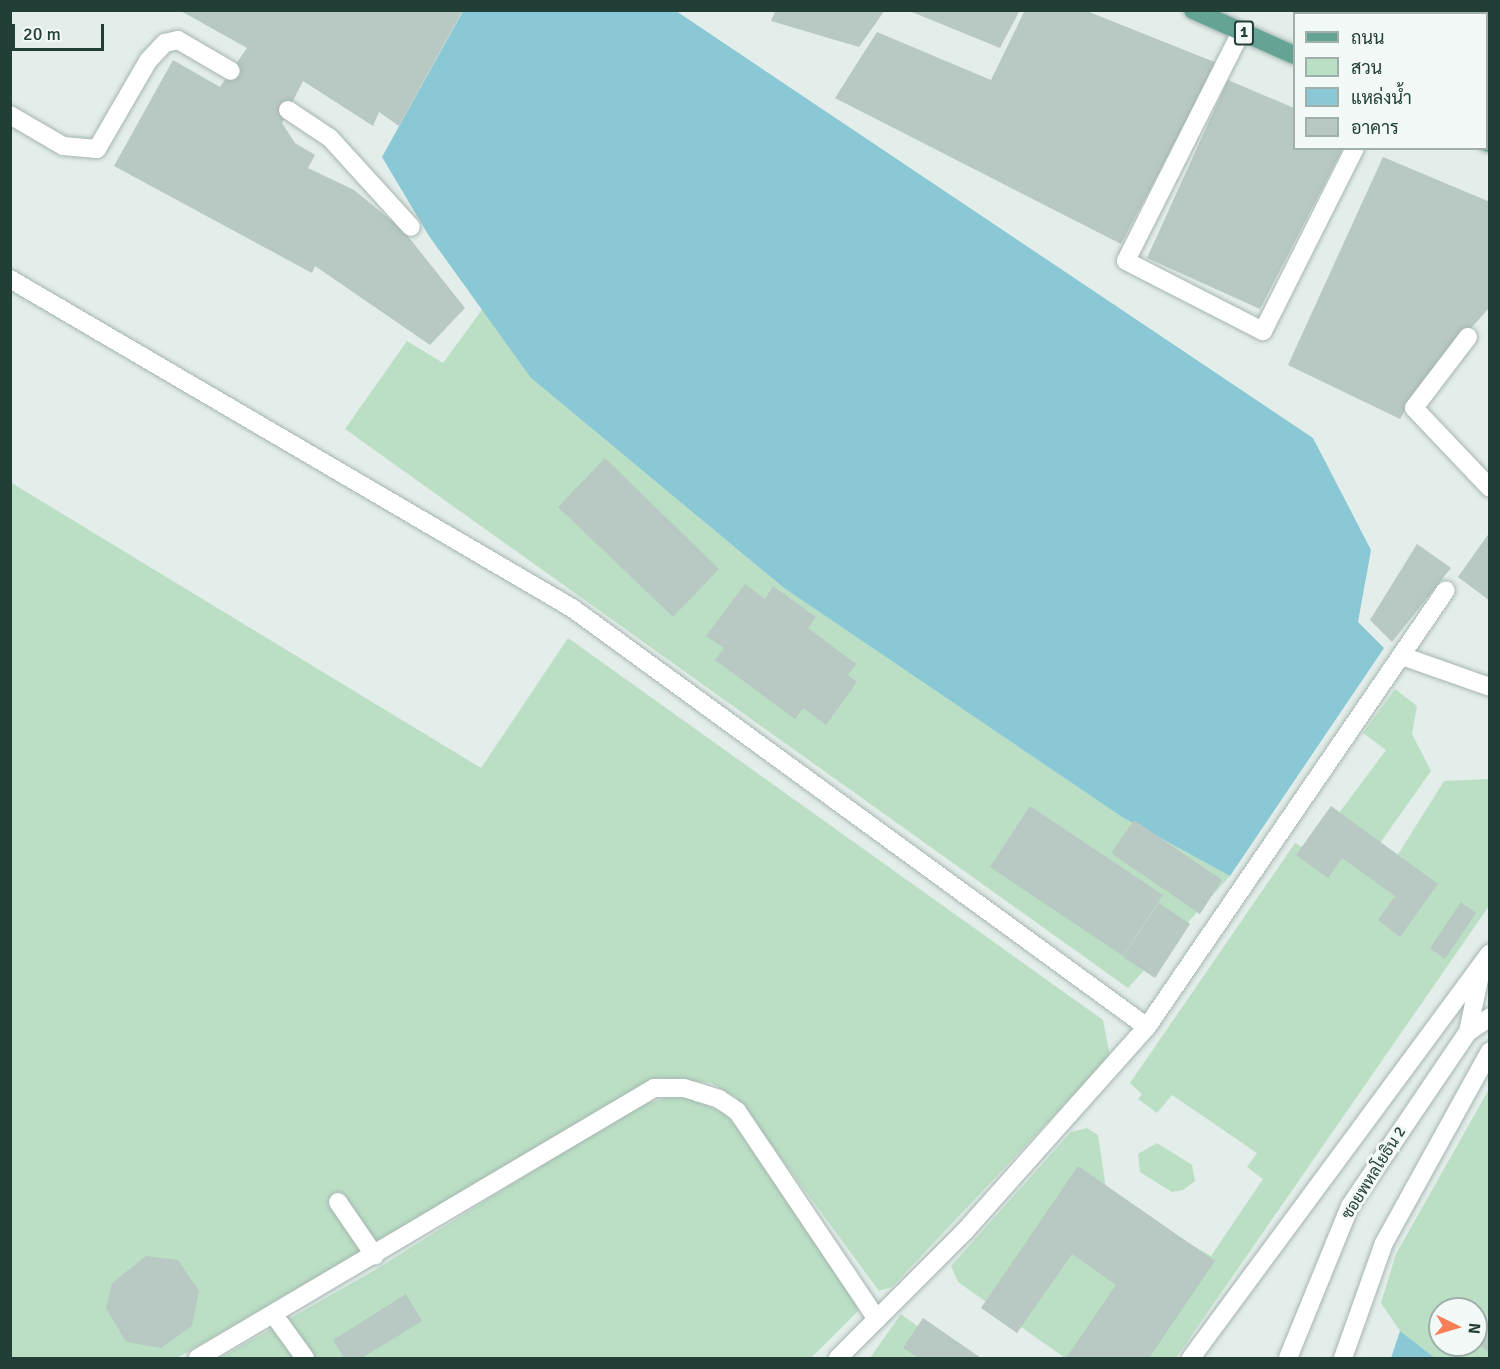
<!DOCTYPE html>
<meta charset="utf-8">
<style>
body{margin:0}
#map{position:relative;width:1500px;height:1369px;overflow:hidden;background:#e3ede9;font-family:Signika,Sarabun,sans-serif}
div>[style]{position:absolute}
.green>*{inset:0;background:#bbdfc5}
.water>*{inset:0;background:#89c8d4}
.building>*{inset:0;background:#b8c8c2}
.roads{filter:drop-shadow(0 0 2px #a5b5b0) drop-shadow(0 0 2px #a5b5b0)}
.lane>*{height:18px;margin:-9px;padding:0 9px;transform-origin:9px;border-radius:9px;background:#fff}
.street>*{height:18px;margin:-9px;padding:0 9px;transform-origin:9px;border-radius:9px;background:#fff}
.secondary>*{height:18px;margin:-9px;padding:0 9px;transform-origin:9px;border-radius:9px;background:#fff}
.primary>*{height:18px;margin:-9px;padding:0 9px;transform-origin:9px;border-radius:9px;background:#65a495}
.rail>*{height:4.5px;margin-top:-2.25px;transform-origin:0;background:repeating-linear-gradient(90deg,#5c7b73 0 12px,transparent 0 18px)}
span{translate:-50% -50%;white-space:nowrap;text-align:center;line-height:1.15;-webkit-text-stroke:6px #f3f9f6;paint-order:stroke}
.shield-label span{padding:2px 4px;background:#f3f9f6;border:2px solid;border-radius:4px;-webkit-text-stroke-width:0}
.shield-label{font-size:15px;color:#223f37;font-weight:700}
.street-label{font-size:16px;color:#223f37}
.frame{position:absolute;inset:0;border:12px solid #223f37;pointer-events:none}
.legend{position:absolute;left:1293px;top:12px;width:195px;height:138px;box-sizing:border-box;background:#f3f9f6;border:2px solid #9fafaa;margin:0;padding:8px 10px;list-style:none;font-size:18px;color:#223f37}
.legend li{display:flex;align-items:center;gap:12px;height:30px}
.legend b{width:30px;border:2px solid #9fafaa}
.north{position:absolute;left:1428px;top:1297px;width:60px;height:60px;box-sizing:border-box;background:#f3f9f6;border:2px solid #9fafaa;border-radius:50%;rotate:95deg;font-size:16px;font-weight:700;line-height:24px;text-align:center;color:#223f37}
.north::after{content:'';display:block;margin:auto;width:21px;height:27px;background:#f77f57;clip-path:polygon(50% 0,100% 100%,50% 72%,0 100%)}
.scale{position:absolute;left:12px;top:24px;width:92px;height:27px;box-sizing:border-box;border:3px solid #223f37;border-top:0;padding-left:8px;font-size:18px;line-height:21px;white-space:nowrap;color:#223f37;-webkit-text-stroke:4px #f3f9f6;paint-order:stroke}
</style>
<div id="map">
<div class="green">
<div style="clip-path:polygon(484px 307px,531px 378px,784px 588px,1122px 817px,1230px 876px,1128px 988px,345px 429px,407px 341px,443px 363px)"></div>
<div style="clip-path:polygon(10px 482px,481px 768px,568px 638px,1103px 1020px,1110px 1056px,892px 1287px,879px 1291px,736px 1097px,711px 1083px,660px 1078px,177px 1358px,11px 1358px)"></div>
<div style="clip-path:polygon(1395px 689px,1417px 706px,1412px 734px,1431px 771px,1380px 843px,1397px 856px,1444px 781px,1489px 779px,1489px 906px,1176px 1358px,1065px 1358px,958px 1282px,951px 1266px,1071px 1132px,1087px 1128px,1098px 1135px,1107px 1196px,1211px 1256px,1263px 1179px,1247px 1167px,1257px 1153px,1172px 1095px,1157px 1113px,1138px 1099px,1142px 1094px,1130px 1083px,1295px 843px,1310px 852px,1386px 750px,1363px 733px)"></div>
<div style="clip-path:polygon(evenodd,1489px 1089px,1490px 1327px,1478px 1339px,1489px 1349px,1489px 1358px,1435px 1358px,1400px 1331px,1381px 1303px,1396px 1254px,1489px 1089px,1440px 1309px,1476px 1309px,1476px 1345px,1440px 1345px,1440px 1309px)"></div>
<div style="clip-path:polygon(668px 1097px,692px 1099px,724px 1113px,759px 1152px,860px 1309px,811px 1358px,220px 1358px,375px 1270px,633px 1108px)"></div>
<div style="clip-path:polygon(1157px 1143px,1192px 1165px,1195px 1181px,1183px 1190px,1172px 1192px,1140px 1172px,1138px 1154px)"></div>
<div style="clip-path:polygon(901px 1314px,960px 1358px,870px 1358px)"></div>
</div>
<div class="water">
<div style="clip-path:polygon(463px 11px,676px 11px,1313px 438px,1371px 550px,1358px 622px,1384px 648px,1230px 876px,1122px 817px,784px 588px,531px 378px,429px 236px,382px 157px)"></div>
<div style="clip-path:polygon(1400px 1331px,1435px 1358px,1391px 1358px)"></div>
</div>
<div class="building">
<div style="clip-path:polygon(179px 10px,463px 10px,399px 126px,379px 112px,373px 126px,303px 81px,282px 123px,295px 143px,315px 155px,308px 168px,354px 190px,403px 230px,465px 308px,430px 345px,315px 266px,312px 273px,114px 166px,173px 60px,220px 87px,247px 48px)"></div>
<div style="clip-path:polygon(776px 10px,885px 10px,859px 47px,771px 21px)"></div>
<div style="clip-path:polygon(907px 10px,1020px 10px,1000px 48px)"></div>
<div style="clip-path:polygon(1025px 10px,1084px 10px,1217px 63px,1121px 244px,835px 98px,877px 32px,991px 80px)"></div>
<div style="clip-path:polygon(1228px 80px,1294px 108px,1294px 148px,1343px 148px,1260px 309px,1147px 258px)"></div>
<div style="clip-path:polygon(1383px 157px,1490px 202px,1490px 307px,1420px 385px,1400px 419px,1288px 365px)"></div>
<div style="clip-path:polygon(605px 458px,719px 569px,673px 617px,558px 507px)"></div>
<div style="clip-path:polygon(1490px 532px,1490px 601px,1458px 577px)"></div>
<div style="clip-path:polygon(1417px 544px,1451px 568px,1392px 642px,1370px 620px)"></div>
<div style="clip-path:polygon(745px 584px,765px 599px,773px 586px,816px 617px,808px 628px,856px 664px,848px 675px,857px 682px,826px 725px,803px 708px,795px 719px,715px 660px,724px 648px,706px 636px)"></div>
<div style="clip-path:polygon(1030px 806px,1163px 895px,1123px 956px,990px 867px)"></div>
<div style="clip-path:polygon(1331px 806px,1438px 884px,1400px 937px,1378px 920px,1395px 896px,1342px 858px,1328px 878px,1296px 855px)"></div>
<div style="clip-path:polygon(1134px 820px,1222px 880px,1200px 914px,1111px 853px)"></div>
<div style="clip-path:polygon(1461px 902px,1476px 913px,1445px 959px,1430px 948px)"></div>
<div style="clip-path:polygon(1159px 903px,1190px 924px,1155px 978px,1123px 957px)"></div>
<div style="clip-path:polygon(1078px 1166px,1215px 1261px,1149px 1358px,1066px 1358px,1116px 1285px,1072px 1254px,1017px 1333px,981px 1308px)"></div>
<div style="clip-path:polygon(146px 1256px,178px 1260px,199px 1291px,192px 1326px,161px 1348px,126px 1342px,106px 1308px,112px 1283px)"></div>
<div style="clip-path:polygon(406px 1294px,422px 1321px,362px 1358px,344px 1358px,333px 1340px)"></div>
<div style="clip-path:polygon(923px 1318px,981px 1358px,919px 1358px,903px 1348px)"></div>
<div style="clip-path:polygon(1490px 1328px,1490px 1354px,1477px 1342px)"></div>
</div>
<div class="roads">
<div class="lane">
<div style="left:1241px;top:32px;width:256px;rotate:116.7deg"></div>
<div style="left:1126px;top:261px;width:154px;rotate:27.1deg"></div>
<div style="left:1263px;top:331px;width:205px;rotate:-63.3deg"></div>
<div style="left:288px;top:110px;width:50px;rotate:33.7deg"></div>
<div style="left:330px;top:138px;width:120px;rotate:47.7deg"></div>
<div style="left:10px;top:115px;width:61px;rotate:30.3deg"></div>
<div style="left:63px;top:146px;width:34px;rotate:5deg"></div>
<div style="left:97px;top:149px;width:102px;rotate:-59.9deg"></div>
<div style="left:148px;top:61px;width:25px;rotate:-47deg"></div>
<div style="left:165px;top:43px;width:13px;rotate:-13deg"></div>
<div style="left:178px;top:40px;width:61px;rotate:30.3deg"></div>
<div style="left:10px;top:279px;width:651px;rotate:30.35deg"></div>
<div style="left:572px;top:608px;width:711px;rotate:36.08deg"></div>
<div style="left:1402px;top:656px;width:93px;rotate:19.4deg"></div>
<div style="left:338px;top:1202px;width:65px;rotate:55.6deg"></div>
<div style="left:274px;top:1315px;width:53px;rotate:54.2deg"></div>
<div style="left:198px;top:1358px;width:530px;rotate:-30.63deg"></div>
<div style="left:654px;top:1088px;width:30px"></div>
<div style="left:684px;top:1088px;width:37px;rotate:17deg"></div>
<div style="left:719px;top:1099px;width:22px;rotate:34deg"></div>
<div style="left:737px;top:1111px;width:251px;rotate:56.1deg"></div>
<div style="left:838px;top:1358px;width:180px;rotate:-45deg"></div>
<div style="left:965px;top:1231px;width:273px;rotate:-48.3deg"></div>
<div style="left:1147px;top:1027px;width:529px;rotate:-55.62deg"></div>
</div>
<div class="street">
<div style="left:1468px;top:337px;width:89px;rotate:127.3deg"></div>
<div style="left:1414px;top:408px;width:110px;rotate:46.5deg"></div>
</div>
<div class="secondary">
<div style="left:1468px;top:1032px;width:63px;rotate:-78.2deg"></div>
<div style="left:1191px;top:1358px;width:503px;rotate:-53.56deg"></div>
<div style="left:1288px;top:1358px;width:164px;rotate:-67.8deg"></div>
<div style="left:1350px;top:1206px;width:210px;rotate:-55.9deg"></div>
<div style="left:1468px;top:1032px;width:27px;rotate:-34deg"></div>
<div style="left:1343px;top:1358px;width:122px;rotate:-70.4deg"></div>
<div style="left:1384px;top:1243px;width:219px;rotate:-61.1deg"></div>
</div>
<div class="primary">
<div style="left:1193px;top:10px;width:111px;rotate:24deg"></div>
<div style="left:1364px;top:10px;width:7px;rotate:34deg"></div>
<div style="left:1327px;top:14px;width:4px;rotate:-76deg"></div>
<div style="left:1486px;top:66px;width:4px;rotate:27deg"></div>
<div style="left:1486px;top:142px;width:4px;rotate:14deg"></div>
</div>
</div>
<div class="rail">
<div style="left:1295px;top:10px;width:7px;rotate:34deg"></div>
<div style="left:1359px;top:10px;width:8px;rotate:30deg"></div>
<div style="left:1486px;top:65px;width:4px;rotate:14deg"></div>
<div style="left:1486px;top:98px;width:4px;rotate:27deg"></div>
</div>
<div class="shield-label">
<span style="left:1244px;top:33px">1</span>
</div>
<div class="street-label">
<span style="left:1374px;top:1173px;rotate:-58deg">ซอยพหลโยธิน 2</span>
</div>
<div class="frame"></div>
<ul class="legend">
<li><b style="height:8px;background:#65a495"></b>ถนน</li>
<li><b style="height:16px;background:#bbdfc5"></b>สวน</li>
<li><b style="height:16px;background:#89c8d4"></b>แหล่งน้ำ</li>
<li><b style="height:16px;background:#b8c8c2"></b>อาคาร</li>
</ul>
<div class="north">N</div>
<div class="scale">20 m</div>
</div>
